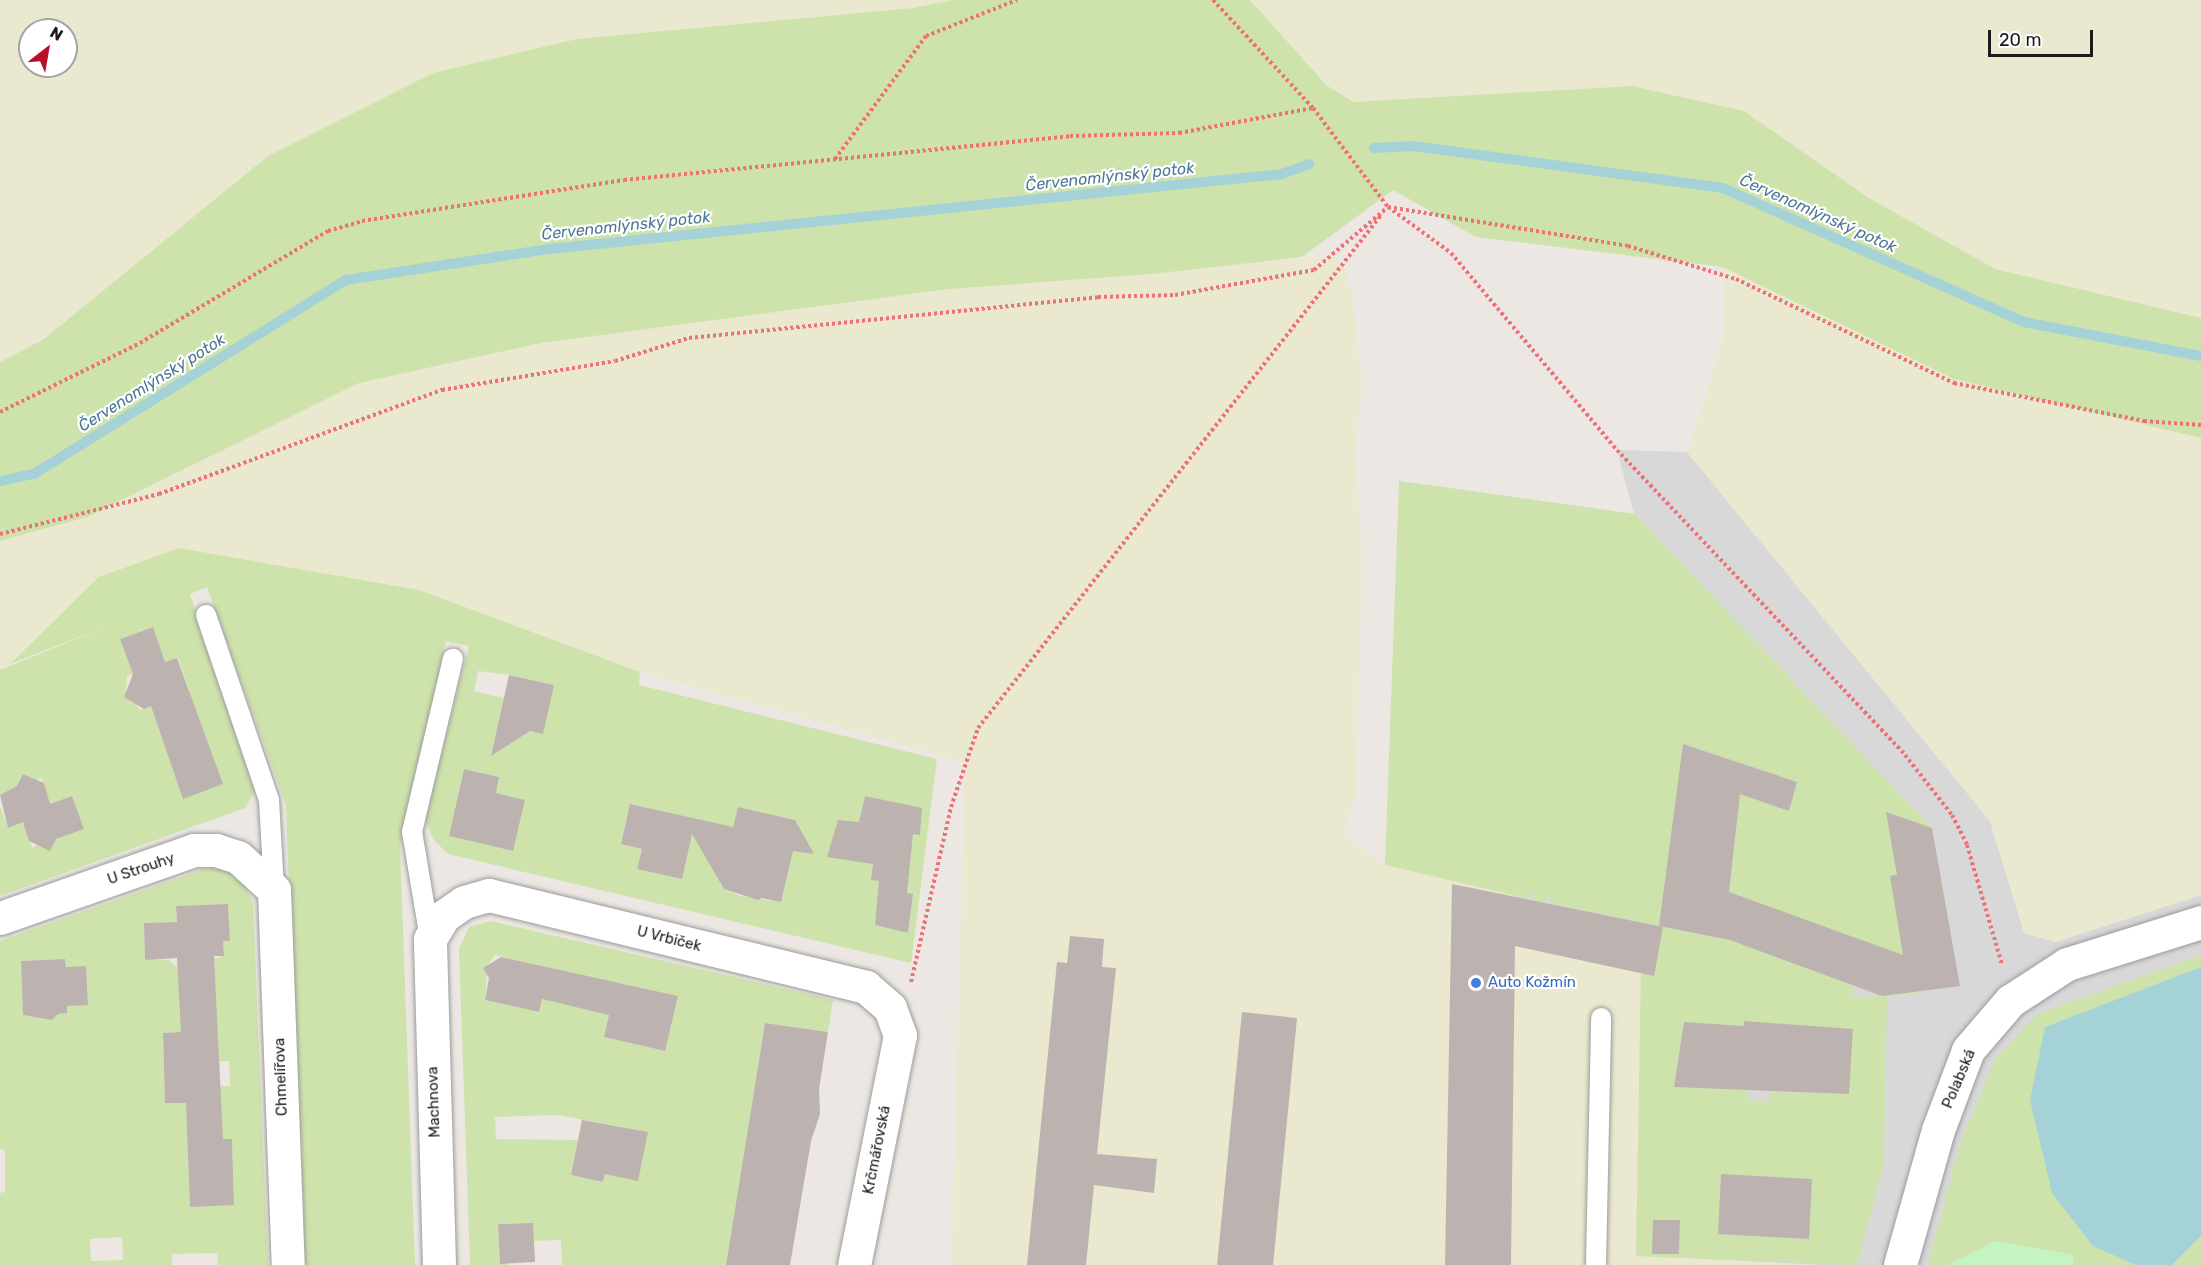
<!DOCTYPE html>
<meta charset="utf-8">
<style>
body{margin:0}
#map{position:relative;width:2201px;height:1265px;overflow:hidden;background:#ece7e2;font-family:Rubik,sans-serif}
div>[style]{position:absolute}
.residential>*{inset:0;background:#d9d8d8}
.farmland>*{inset:0;background:#eae8ce}
.grass>*{inset:0;background:#cee3ab}
.park>*{inset:0;background:#c3f4c1}
.water>*{inset:0;background:#a5d2d6}
.stream>*{height:10px;margin:-5px;padding:0 5px;transform-origin:5px;border-radius:5px;background:#a5d2d6}
.building>*{inset:0;background:#bcb2af}
.path>*{height:4px;margin-top:-2px;transform-origin:0;background:repeating-linear-gradient(90deg,#ed7175 0 3px,transparent 0 6px)}
.roads{filter:drop-shadow(0 0 2px #9c9c9c) drop-shadow(0 0 2px #9c9c9c)}
.service>*{height:20px;margin:-10px;padding:0 10px;transform-origin:10px;border-radius:10px;background:#fff}
.minor>*{height:33px;margin:-16.5px;padding:0 16.5px;transform-origin:16.5px;border-radius:16.5px;background:#fff}
.tertiary>*{height:33px;margin:-16.5px;padding:0 16.5px;transform-origin:16.5px;border-radius:16.5px;background:#fff}
.dots>*{width:16px;height:16px;translate:-50% -50%;box-sizing:border-box;border:3px solid #fff;border-radius:50%}
span{translate:-50% -50%;white-space:nowrap;text-align:center;line-height:1.15;-webkit-text-stroke:4.5px #fff;paint-order:stroke}
.street-label{font-size:15px;color:#1b1b1b}
.shop-label{font-size:15px;color:#366cbe}
.left{translate:0 -50%;text-align:left}
.water-label{font-size:16px;color:#4b7894;font-style:italic}
.north{position:absolute;left:18px;top:18px;width:60px;height:60px;box-sizing:border-box;background:#fff;border:2px solid #a4a4a4;border-radius:50%;rotate:31deg;font-size:16px;font-weight:700;line-height:24px;text-align:center;color:#1b1b1b}
.north::after{content:'';display:block;margin:auto;width:21px;height:27px;background:#b61027;clip-path:polygon(50% 0,100% 100%,50% 72%,0 100%)}
.scale{position:absolute;left:1988px;top:30px;width:105px;height:27px;box-sizing:border-box;border:3px solid #1b1b1b;border-top:0;padding-left:8px;font-size:18px;line-height:21px;white-space:nowrap;color:#1b1b1b;-webkit-text-stroke:4px #fff;paint-order:stroke}
</style>
<div id="map">
<div class="residential">
<div style="clip-path:polygon(1617px 450px,1687px 452px,1990px 821px,2024px 932px,2055px 942px,2201px 895px,2201px 1265px,1819px 1265px,1636px 1256px,1515px 946px,1399px 481px,1634px 514px)"></div>
</div>
<div class="farmland">
<div style="clip-path:polygon(evenodd,0 0,953px 0,913px 8px,577px 39px,0 362px,0 0,30px 30px,66px 30px,66px 66px,30px 66px,30px 30px)"></div>
<div style="clip-path:polygon(1250px 0,2201px 0,2201px 318px,1995px 269px,1869px 198px,1744px 111px,1632px 86px,1353px 102px,1326px 85px)"></div>
<div style="clip-path:polygon(1332px 256px,1345px 269px,1352px 293px,1362px 382px,1355px 455px,1362px 556px,1356px 796px,1343px 833px,1385px 865px,1517px 896px,1516px 946px,1641px 973px,1637px 1256px,1819px 1265px,952px 1265px,965px 762px,640px 672px,419px 590px,99px 577px,10px 664px,0 668px,0 541px,87px 517px,359px 383px,541px 343px,949px 289px)"></div>
<div style="clip-path:polygon(1723px 267px,1954px 379px,2201px 438px,2201px 895px,2055px 942px,2024px 933px,1990px 821px,1687px 452px,1724px 337px)"></div>
</div>
<div class="grass">
<div style="clip-path:polygon(953px 0,1250px 0,1326px 85px,1353px 102px,1632px 86px,1744px 111px,1869px 198px,1995px 269px,2201px 318px,2201px 438px,1954px 379px,1723px 267px,1476px 237px,1393px 190px,1302px 257px,1151px 274px,949px 289px,541px 343px,359px 383px,87px 517px,0 541px,0 362px,44px 339px,268px 156px,433px 73px,577px 39px,913px 8px)"></div>
<div style="clip-path:polygon(evenodd,1399px 481px,1635px 514px,1932px 828px,1887px 812px,1918px 994px,1887px 996px,1884px 1163px,1857px 1265px,1636px 1256px,1641px 973px,1653px 950px,1660px 951px,1655px 946px,1659px 926px,1550px 903px,1551px 897px,1547px 896px,1545px 903px,1533px 900px,1535px 894px,1530px 893px,1529px 899px,1385px 865px,1399px 481px,1683px 744px,1797px 782px,1789px 811px,1740px 794px,1730px 884px,1668px 878px,1683px 744px,1399px 481px,1666px 893px,1745px 898px,1871px 944px,1886px 995px,1853px 998px,1853px 985px,1730px 940px,1659px 926px,1666px 893px,1399px 481px,1684px 1022px,1743px 1028px,1744px 1022px,1808px 1033px,1809px 1026px,1815px 1026px,1815px 1033px,1833px 1027px,1833px 1034px,1847px 1029px,1847px 1034px,1852px 1035px,1849px 1094px,1770px 1092px,1769px 1101px,1747px 1100px,1747px 1090px,1674px 1087px,1684px 1022px,1399px 481px,1721px 1174px,1812px 1179px,1808px 1239px,1719px 1234px,1721px 1174px,1399px 481px,1653px 1220px,1680px 1221px,1679px 1254px,1652px 1254px,1653px 1220px)"></div>
<div style="clip-path:polygon(evenodd,179px 548px,419px 590px,640px 672px,639px 685px,937px 759px,911px 963px,448px 854px,433px 839px,425px 819px,469px 646px,446px 641px,400px 845px,415px 1265px,303px 1265px,286px 805px,207px 587px,190px 594px,256px 790px,245px 808px,0 896px,0 806px,8px 828px,23px 822px,32px 848px,38px 845px,50px 850px,56px 839px,84px 829px,72px 796px,50px 804px,42px 778px,0 795px,0 670px,113px 624px,10px 664px,99px 577px,179px 548px,152px 627px,165px 662px,178px 658px,190px 692px,140px 710px,126px 691px,127px 676px,133px 674px,120px 639px,152px 627px,179px 548px,478px 671px,510px 675px,554px 685px,504px 698px,474px 691px,478px 671px,179px 548px,464px 769px,499px 777px,496px 793px,525px 800px,513px 851px,449px 836px,464px 769px,179px 548px,865px 796px,922px 809px,920px 834px,913px 833px,907px 884px,871px 880px,874px 857px,837px 824px,859px 822px,865px 796px,179px 548px,630px 804px,649px 808px,682px 879px,637px 869px,642px 849px,621px 844px,630px 804px,179px 548px,743px 808px,795px 820px,798px 826px,782px 898px,776px 901px,741px 896px,724px 889px,720px 883px,737px 812px,743px 808px,179px 548px,879px 890px,913px 894px,908px 933px,875px 925px,879px 890px)"></div>
<div style="clip-path:polygon(evenodd,223px 867px,242px 880px,253px 902px,268px 1265px,218px 1265px,217px 1253px,172px 1254px,172px 1265px,0 1265px,0 1193px,5px 1192px,5px 1150px,0 1149px,0 941px,204px 869px,223px 867px,228px 904px,230px 940px,223px 941px,224px 956px,178px 968px,169px 960px,145px 959px,144px 923px,177px 922px,176px 906px,228px 904px,223px 867px,65px 959px,66px 967px,86px 967px,88px 1004px,67px 1006px,67px 1013px,58px 1014px,52px 1020px,23px 1015px,21px 961px,65px 959px,223px 867px,218px 1031px,219px 1061px,229px 1061px,230px 1086px,220px 1086px,221px 1102px,165px 1103px,163px 1033px,218px 1031px,223px 867px,232px 1139px,234px 1205px,190px 1206px,188px 1140px,232px 1139px,223px 867px,122px 1237px,123px 1260px,91px 1261px,90px 1239px,122px 1237px)"></div>
<div style="clip-path:polygon(evenodd,491px 921px,833px 1000px,828px 1032px,765px 1023px,726px 1265px,562px 1265px,561px 1240px,534px 1241px,533px 1223px,498px 1224px,500px 1263px,510px 1265px,470px 1265px,459px 949px,469px 927px,491px 921px,495px 955px,571px 973px,564px 1004px,542px 999px,539px 1012px,485px 1000px,488px 965px,495px 955px,491px 921px,616px 982px,677px 996px,665px 1051px,604px 1037px,616px 982px,491px 921px,558px 1115px,647px 1132px,638px 1180px,605px 1174px,603px 1182px,571px 1175px,578px 1140px,496px 1139px,495px 1117px,558px 1115px)"></div>
<div style="clip-path:polygon(2201px 955px,2201px 967px,2045px 1027px,2093px 1246px,2136px 1265px,2073px 1265px,2073px 1255px,1996px 1241px,1948px 1265px,1928px 1265px,1959px 1147px,1995px 1060px,2037px 1014px)"></div>
<div style="clip-path:polygon(2201px 1236px,2201px 1265px,2172px 1265px)"></div>
</div>
<div class="park">
<div style="clip-path:polygon(1996px 1241px,2074px 1255px,2073px 1265px,1948px 1265px)"></div>
</div>
<div class="water">
<div style="clip-path:polygon(2201px 967px,2201px 1236px,2172px 1265px,2136px 1265px,2093px 1246px,2052px 1193px,2030px 1100px,2045px 1027px)"></div>
</div>
<div class="stream">
<div style="left:1374px;top:148px;width:39px;rotate:-3deg"></div>
<div style="left:1413px;top:146px;width:313px;rotate:7.7deg"></div>
<div style="left:1723px;top:188px;width:329px;rotate:24deg"></div>
<div style="left:2024px;top:322px;width:180px;rotate:10.9deg"></div>
<div style="left:0;top:481px;width:35px;rotate:-12deg"></div>
<div style="left:34px;top:474px;width:367px;rotate:-31.9deg"></div>
<div style="left:346px;top:280px;width:205px;rotate:-8.7deg"></div>
<div style="left:549px;top:249px;width:737px;rotate:-5.84deg"></div>
<div style="left:1282px;top:174px;width:29px;rotate:-20deg"></div>
</div>
<div class="building">
<div style="clip-path:polygon(153px 627px,165px 662px,177px 658px,223px 784px,183px 799px,151px 706px,144px 709px,124px 697px,133px 674px,120px 639px)"></div>
<div style="clip-path:polygon(509px 675px,554px 685px,543px 734px,530px 731px,491px 756px)"></div>
<div style="clip-path:polygon(1683px 744px,1797px 782px,1789px 811px,1740px 794px,1729px 892px,1903px 955px,1890px 876px,1897px 875px,1886px 812px,1932px 828px,1960px 986px,1882px 996px,1730px 940px,1659px 926px)"></div>
<div style="clip-path:polygon(464px 769px,499px 777px,496px 793px,525px 800px,513px 851px,449px 836px)"></div>
<div style="clip-path:polygon(23px 774px,44px 783px,50px 804px,72px 796px,84px 829px,56px 839px,50px 851px,29px 841px,23px 822px,8px 828px,0 795px,17px 786px)"></div>
<div style="clip-path:polygon(865px 796px,922px 808px,920px 835px,913px 834px,907px 893px,913px 894px,908px 933px,875px 925px,879px 881px,871px 880px,873px 864px,827px 857px,838px 820px,859px 822px)"></div>
<div style="clip-path:polygon(630px 804px,733px 827px,738px 807px,795px 820px,814px 854px,793px 851px,781px 902px,762px 898px,758px 900px,724px 889px,692px 834px,682px 879px,637px 869px,642px 849px,621px 844px)"></div>
<div style="clip-path:polygon(1452px 884px,1663px 927px,1654px 976px,1515px 946px,1511px 1265px,1445px 1265px)"></div>
<div style="clip-path:polygon(228px 904px,230px 941px,223px 941px,224px 956px,214px 956px,223px 1139px,232px 1139px,234px 1205px,190px 1207px,186px 1103px,165px 1103px,163px 1033px,181px 1032px,177px 958px,145px 960px,144px 923px,177px 922px,176px 906px)"></div>
<div style="clip-path:polygon(1070px 936px,1104px 939px,1102px 967px,1116px 968px,1097px 1154px,1157px 1159px,1154px 1193px,1094px 1185px,1086px 1265px,1027px 1265px,1057px 962px,1067px 963px)"></div>
<div style="clip-path:polygon(501px 957px,678px 996px,665px 1051px,604px 1037px,609px 1015px,542px 999px,539px 1012px,485px 1000px,489px 978px,483px 968px)"></div>
<div style="clip-path:polygon(65px 959px,66px 967px,86px 966px,88px 1005px,67px 1006px,67px 1013px,58px 1014px,52px 1020px,23px 1015px,21px 961px)"></div>
<div style="clip-path:polygon(1242px 1012px,1297px 1018px,1273px 1265px,1217px 1265px)"></div>
<div style="clip-path:polygon(1744px 1021px,1853px 1029px,1849px 1094px,1674px 1087px,1684px 1022px,1744px 1026px)"></div>
<div style="clip-path:polygon(765px 1023px,828px 1032px,819px 1089px,820px 1114px,811px 1141px,790px 1265px,726px 1265px)"></div>
<div style="clip-path:polygon(582px 1120px,648px 1132px,638px 1181px,605px 1174px,603px 1182px,571px 1175px)"></div>
<div style="clip-path:polygon(1721px 1174px,1812px 1179px,1809px 1239px,1718px 1234px)"></div>
<div style="clip-path:polygon(1653px 1220px,1680px 1220px,1679px 1254px,1652px 1254px)"></div>
<div style="clip-path:polygon(533px 1223px,535px 1262px,500px 1264px,498px 1224px)"></div>
</div>
<div class="path">
<div style="left:1213px;top:0;width:147px;rotate:47.2deg"></div>
<div style="left:1313px;top:108px;width:124px;rotate:52.9deg"></div>
<div style="left:1388px;top:207px;width:78px;rotate:36.1deg"></div>
<div style="left:1451px;top:253px;width:258px;rotate:49.9deg"></div>
<div style="left:1617px;top:450px;width:419px;rotate:46.6deg"></div>
<div style="left:1905px;top:755px;width:76px;rotate:51.9deg"></div>
<div style="left:1952px;top:815px;width:34px;rotate:63deg"></div>
<div style="left:1967px;top:845px;width:125px;rotate:73.7deg"></div>
<div style="left:835px;top:159px;width:153px;rotate:-53.5deg"></div>
<div style="left:926px;top:36px;width:98px;rotate:-21.6deg"></div>
<div style="left:1388px;top:207px;width:243px;rotate:9.2deg"></div>
<div style="left:1628px;top:246px;width:113px;rotate:17deg"></div>
<div style="left:1736px;top:279px;width:242px;rotate:25.5deg"></div>
<div style="left:1954px;top:383px;width:194px;rotate:11.3deg"></div>
<div style="left:2144px;top:421px;width:57px;rotate:4deg"></div>
<div style="left:0;top:412px;width:156px;rotate:-26.2deg"></div>
<div style="left:140px;top:343px;width:219px;rotate:-30.8deg"></div>
<div style="left:328px;top:231px;width:35px;rotate:-16deg"></div>
<div style="left:362px;top:221px;width:265px;rotate:-8.9deg"></div>
<div style="left:624px;top:180px;width:448px;rotate:-5.6deg"></div>
<div style="left:1070px;top:136px;width:109px;rotate:-1.6deg"></div>
<div style="left:1179px;top:133px;width:136px;rotate:-10.6deg"></div>
<div style="left:0;top:534px;width:164px;rotate:-14.1deg"></div>
<div style="left:159px;top:494px;width:302px;rotate:-20.2deg"></div>
<div style="left:442px;top:390px;width:175px;rotate:-9.5deg"></div>
<div style="left:615px;top:361px;width:77px;rotate:-17.3deg"></div>
<div style="left:689px;top:338px;width:411px;rotate:-5.7deg"></div>
<div style="left:1098px;top:297px;width:77px;rotate:-1.5deg"></div>
<div style="left:1175px;top:295px;width:141px;rotate:-10.2deg"></div>
<div style="left:1314px;top:270px;width:97px;rotate:-40.4deg"></div>
<div style="left:911px;top:982px;width:180px;rotate:-77.1deg"></div>
<div style="left:951px;top:807px;width:83px;rotate:-71.1deg"></div>
<div style="left:978px;top:728px;width:654px;rotate:-51.83deg"></div>
</div>
<div class="roads">
<div class="service">
<div style="left:206px;top:615px;width:195px;rotate:71.2deg"></div>
<div style="left:269px;top:800px;width:90px;rotate:86.8deg"></div>
<div style="left:430px;top:939px;width:109px;rotate:-99.5deg"></div>
<div style="left:412px;top:832px;width:178px;rotate:-76.7deg"></div>
<div style="left:1596px;top:1265px;width:247px;rotate:-88.8deg"></div>
</div>
<div class="minor">
<div style="left:0;top:918px;width:206px;rotate:-19.3deg"></div>
<div style="left:194px;top:850px;width:22px"></div>
<div style="left:216px;top:850px;width:23px;rotate:18deg"></div>
<div style="left:238px;top:857px;width:49px;rotate:42.5deg"></div>
<div style="left:274px;top:890px;width:375px;rotate:87.9deg"></div>
<div style="left:439px;top:1265px;width:326px;rotate:-91.6deg"></div>
<div style="left:430px;top:939px;width:27px;rotate:-59deg"></div>
<div style="left:444px;top:916px;width:24px;rotate:-35deg"></div>
<div style="left:464px;top:902px;width:26px;rotate:-16deg"></div>
<div style="left:489px;top:895px;width:388px;rotate:13.7deg"></div>
<div style="left:866px;top:987px;width:32px;rotate:41deg"></div>
<div style="left:890px;top:1008px;width:29px;rotate:70deg"></div>
<div style="left:900px;top:1035px;width:235px;rotate:101.3deg"></div>
</div>
<div class="tertiary">
<div style="left:1900px;top:1265px;width:140px;rotate:-74.3deg"></div>
<div style="left:1938px;top:1130px;width:85px;rotate:-69.4deg"></div>
<div style="left:1968px;top:1050px;width:65px;rotate:-49.4deg"></div>
<div style="left:2010px;top:1001px;width:68px;rotate:-33deg"></div>
<div style="left:2067px;top:964px;width:140px;rotate:-17.4deg"></div>
</div>
</div>
<div class="dots">
<div style="left:1476px;top:983px;background:#3f7fe0"></div>
</div>
<div class="street-label">
<span style="left:141px;top:869px;rotate:-19deg">U Strouhy</span>
<span style="left:669px;top:939px;rotate:14deg">U Vrbiček</span>
<span style="left:281px;top:1077px;rotate:-92deg">Chmelířova</span>
<span style="left:1959px;top:1079px;rotate:-67deg">Polabská</span>
<span style="left:434px;top:1102px;rotate:-92deg">Machnova</span>
<span style="left:877px;top:1150px;rotate:-79deg">Krčmářovská</span>
</div>
<div class="shop-label">
<span class="left" style="left:1488px;top:983px">Auto Kožmín</span>
</div>
<div class="water-label">
<span style="left:1110px;top:177px;rotate:-6deg">Červenomlýnský potok</span>
<span style="left:1818px;top:214px;rotate:24deg">Červenomlýnský potok</span>
<span style="left:626px;top:226px;rotate:-6deg">Červenomlýnský potok</span>
<span style="left:152px;top:383px;rotate:-32deg">Červenomlýnský potok</span>
</div>
<div class="north">N</div>
<div class="scale">20 m</div>
</div>
